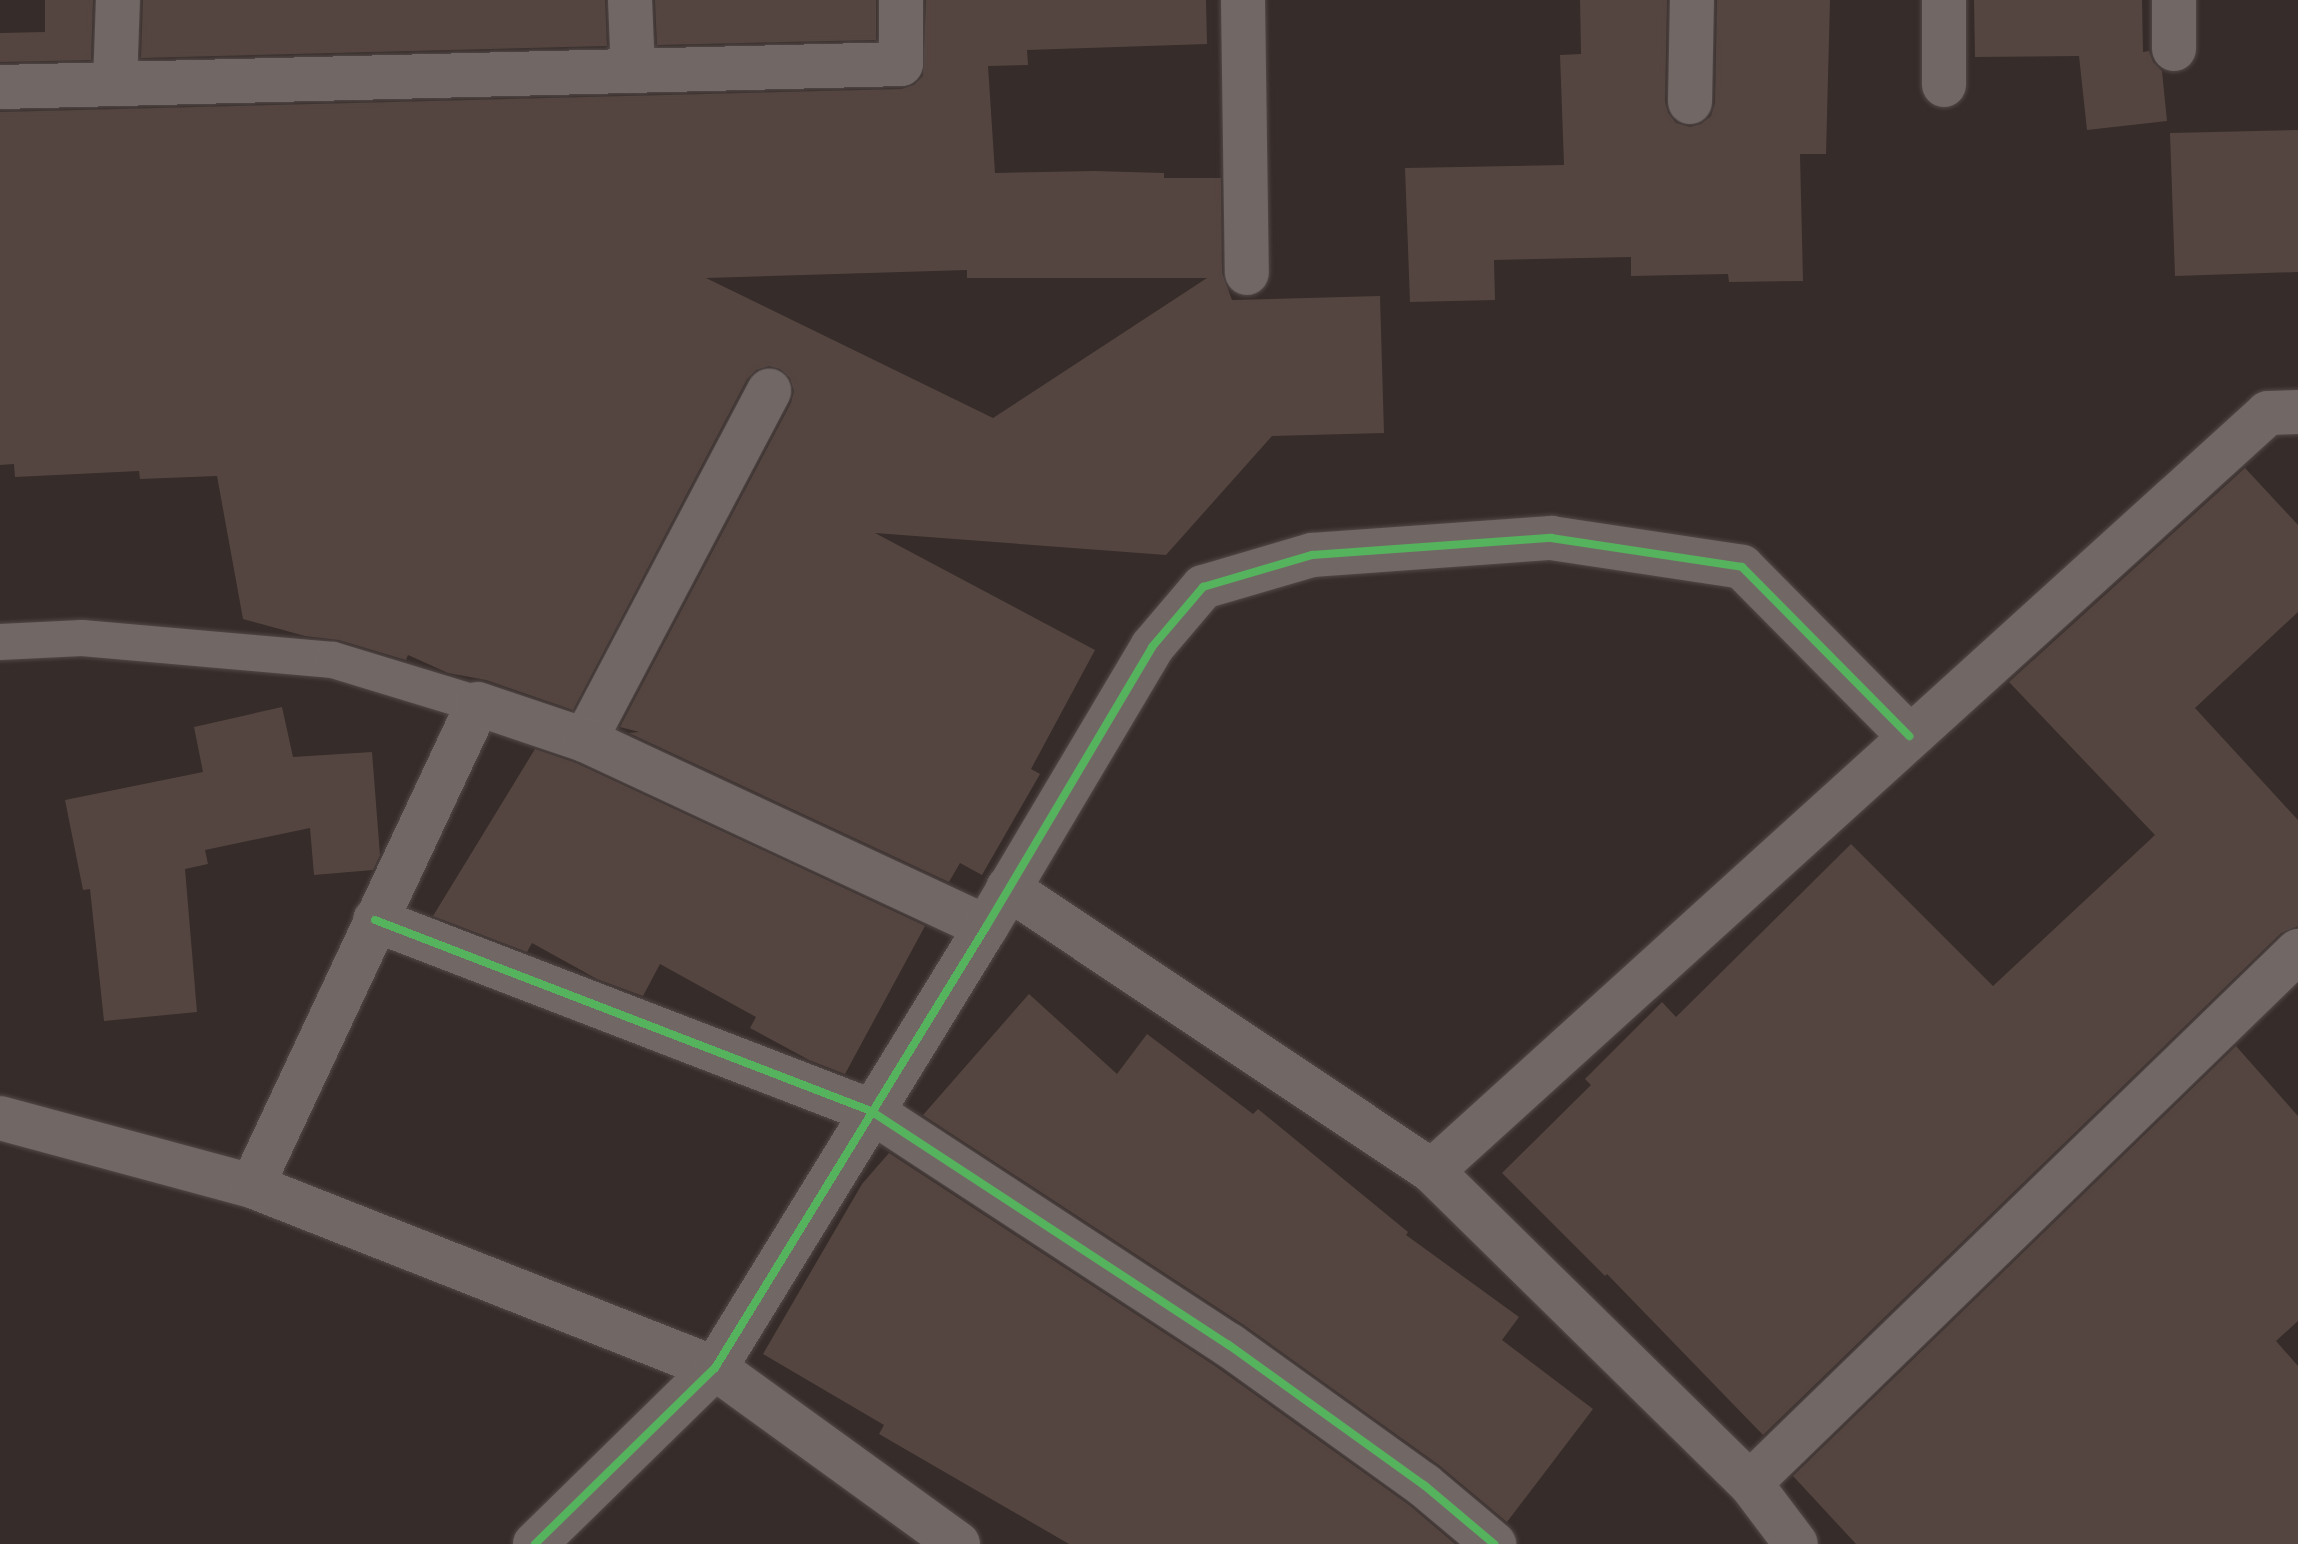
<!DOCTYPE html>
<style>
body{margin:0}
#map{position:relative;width:2298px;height:1544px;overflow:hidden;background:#362c29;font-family:"Roboto Condensed",sans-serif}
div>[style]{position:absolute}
.building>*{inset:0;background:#554540}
.roads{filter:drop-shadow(0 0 2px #524947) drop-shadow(0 0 2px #524947)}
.service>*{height:36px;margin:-18px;padding:0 18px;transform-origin:18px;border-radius:18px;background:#716866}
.minor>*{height:44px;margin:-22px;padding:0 22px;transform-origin:22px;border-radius:22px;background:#716866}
.cycleway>*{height:8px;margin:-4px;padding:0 4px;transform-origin:4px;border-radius:4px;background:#56b35d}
span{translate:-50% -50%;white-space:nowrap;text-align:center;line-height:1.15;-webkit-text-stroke:8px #3c2823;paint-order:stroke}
</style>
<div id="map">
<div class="building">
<div style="clip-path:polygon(45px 0,93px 0,91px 60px,0 62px,0 33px,45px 32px)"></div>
<div style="clip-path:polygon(143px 0,605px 0,607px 46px,141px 58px)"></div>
<div style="clip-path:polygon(655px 0,876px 0,876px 40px,657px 45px)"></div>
<div style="clip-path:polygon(evenodd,926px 0,1206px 0,1207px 44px,1027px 50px,1028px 65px,988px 66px,995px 173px,1094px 171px,1164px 173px,1164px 178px,1221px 178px,1222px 273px,1232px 300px,1380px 296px,1384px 433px,1272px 436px,1166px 555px,875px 533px,1095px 650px,1031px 769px,1040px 774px,982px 875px,960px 863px,949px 882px,629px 733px,639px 732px,620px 727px,791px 403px,794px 391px,790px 378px,780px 369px,769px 366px,756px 370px,747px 379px,573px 710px,486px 680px,448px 673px,408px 655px,406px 660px,339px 640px,305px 636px,243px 619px,217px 476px,140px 479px,139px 471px,15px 477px,14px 464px,0 465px,0 112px,902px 89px,914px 85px,923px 76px,926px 0,967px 270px,967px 278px,1207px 278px,993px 418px,706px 278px,967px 270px)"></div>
<div style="clip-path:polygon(1580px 0,1667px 0,1665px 102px,1668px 113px,1676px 123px,1690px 127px,1701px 124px,1711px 116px,1715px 103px,1717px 0,1830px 0,1826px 154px,1800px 154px,1803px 281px,1729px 282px,1728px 274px,1631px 276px,1631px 257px,1494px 260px,1495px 300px,1410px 302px,1405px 168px,1564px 165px,1560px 55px,1581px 54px)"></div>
<div style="clip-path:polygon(1974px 0,2142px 0,2143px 52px,2149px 51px,2153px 62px,2162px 71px,2167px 121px,2087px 130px,2079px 56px,1975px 57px)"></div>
<div style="clip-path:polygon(2298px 130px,2298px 272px,2175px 276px,2170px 133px)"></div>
<div style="clip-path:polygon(2245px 468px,2298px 525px,2298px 612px,2195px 708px,2298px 820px,2298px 926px,2281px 933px,1763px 1435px,1607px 1274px,1605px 1276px,1502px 1173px,1591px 1085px,1585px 1079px,1662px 1002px,1676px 1017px,1851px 844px,1993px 986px,2155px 835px,2009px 682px)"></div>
<div style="clip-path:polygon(282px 707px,293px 757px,372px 752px,380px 855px,373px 870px,314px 875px,310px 828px,205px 850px,208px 864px,185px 869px,197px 1012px,104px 1021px,90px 889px,83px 890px,65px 800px,203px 772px,194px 727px)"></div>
<div style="clip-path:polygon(535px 749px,576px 763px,925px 926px,845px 1074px,809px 1060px,750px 1028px,756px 1017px,660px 964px,643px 996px,597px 979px,532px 943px,527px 952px,433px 916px)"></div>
<div style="clip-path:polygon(1029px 994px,1117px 1074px,1147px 1034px,1253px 1114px,1258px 1109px,1408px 1232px,1406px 1235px,1519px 1317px,1502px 1340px,1593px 1409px,1507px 1522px,1439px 1465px,1244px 1325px,923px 1115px)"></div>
<div style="clip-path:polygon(2236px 1046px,2298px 1116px,2298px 1321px,2276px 1341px,2298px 1366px,2298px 1544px,1856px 1544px,1793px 1476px)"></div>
<div style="clip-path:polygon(889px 1153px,1215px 1366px,1409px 1505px,1455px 1544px,1069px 1544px,879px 1434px,884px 1425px,763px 1354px,862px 1184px)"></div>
</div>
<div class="roads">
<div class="service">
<div style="left:0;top:642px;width:82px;rotate:-2.8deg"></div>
<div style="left:82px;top:638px;width:252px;rotate:5deg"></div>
<div style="left:333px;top:660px;width:152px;rotate:16.9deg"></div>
</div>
<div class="minor">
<div style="left:630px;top:0;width:71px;rotate:87.6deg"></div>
<div style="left:1243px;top:0;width:273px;rotate:89.2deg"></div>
<div style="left:1944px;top:0;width:85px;rotate:90deg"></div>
<div style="left:2174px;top:49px;width:49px;rotate:-90deg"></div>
<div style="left:115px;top:84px;width:84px;rotate:-88deg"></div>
<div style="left:0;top:87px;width:901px;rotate:-1.46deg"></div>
<div style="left:901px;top:64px;width:64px;rotate:-90deg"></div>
<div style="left:1690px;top:102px;width:102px;rotate:-88.9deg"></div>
<div style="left:585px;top:740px;width:395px;rotate:-62.2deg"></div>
<div style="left:1008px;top:888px;width:510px;rotate:33.72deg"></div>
<div style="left:1432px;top:1171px;width:445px;rotate:44.5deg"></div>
<div style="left:1750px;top:1483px;width:76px;rotate:53deg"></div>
<div style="left:375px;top:920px;width:532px;rotate:21.06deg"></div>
<div style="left:871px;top:1111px;width:428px;rotate:33.2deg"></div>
<div style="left:1229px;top:1345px;width:240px;rotate:35.7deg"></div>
<div style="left:1424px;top:1485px;width:92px;rotate:40.1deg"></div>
<div style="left:0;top:1118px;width:261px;rotate:15.1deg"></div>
<div style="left:252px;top:1186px;width:497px;rotate:21.5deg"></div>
<div style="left:715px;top:1368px;width:300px;rotate:35.9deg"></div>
<div style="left:1432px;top:1171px;width:1128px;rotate:-42.2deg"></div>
<div style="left:2268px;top:413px;width:30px;rotate:-2deg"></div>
<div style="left:252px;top:1186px;width:532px;rotate:-64.88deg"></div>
<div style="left:478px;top:704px;width:113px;rotate:18.6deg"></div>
<div style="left:585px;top:740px;width:442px;rotate:25deg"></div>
<div style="left:1750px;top:1483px;width:764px;rotate:-44.15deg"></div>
<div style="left:535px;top:1544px;width:252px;rotate:-44.4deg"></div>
<div style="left:715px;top:1368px;width:518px;rotate:-58.43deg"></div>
<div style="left:986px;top:927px;width:326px;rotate:-59.3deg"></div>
<div style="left:1152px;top:647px;width:79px;rotate:-49.6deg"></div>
<div style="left:1203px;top:587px;width:114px;rotate:-16.4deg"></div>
<div style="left:1312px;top:555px;width:240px;rotate:-4.1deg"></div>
<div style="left:1551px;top:538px;width:193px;rotate:8.6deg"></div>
<div style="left:1742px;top:567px;width:238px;rotate:45.3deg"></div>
</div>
</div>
<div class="cycleway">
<div style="left:375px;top:920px;width:532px;rotate:21.06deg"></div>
<div style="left:871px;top:1111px;width:428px;rotate:33.2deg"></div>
<div style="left:1229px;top:1345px;width:240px;rotate:35.7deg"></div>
<div style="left:1424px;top:1485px;width:92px;rotate:40.1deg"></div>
<div style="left:535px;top:1544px;width:252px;rotate:-44.4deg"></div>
<div style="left:715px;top:1368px;width:518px;rotate:-58.43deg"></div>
<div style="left:986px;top:927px;width:326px;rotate:-59.3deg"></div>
<div style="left:1152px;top:647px;width:79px;rotate:-49.6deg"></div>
<div style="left:1203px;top:587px;width:114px;rotate:-16.4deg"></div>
<div style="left:1312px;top:555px;width:240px;rotate:-4.1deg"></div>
<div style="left:1551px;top:538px;width:193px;rotate:8.6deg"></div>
<div style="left:1742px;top:567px;width:238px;rotate:45.3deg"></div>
</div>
</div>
